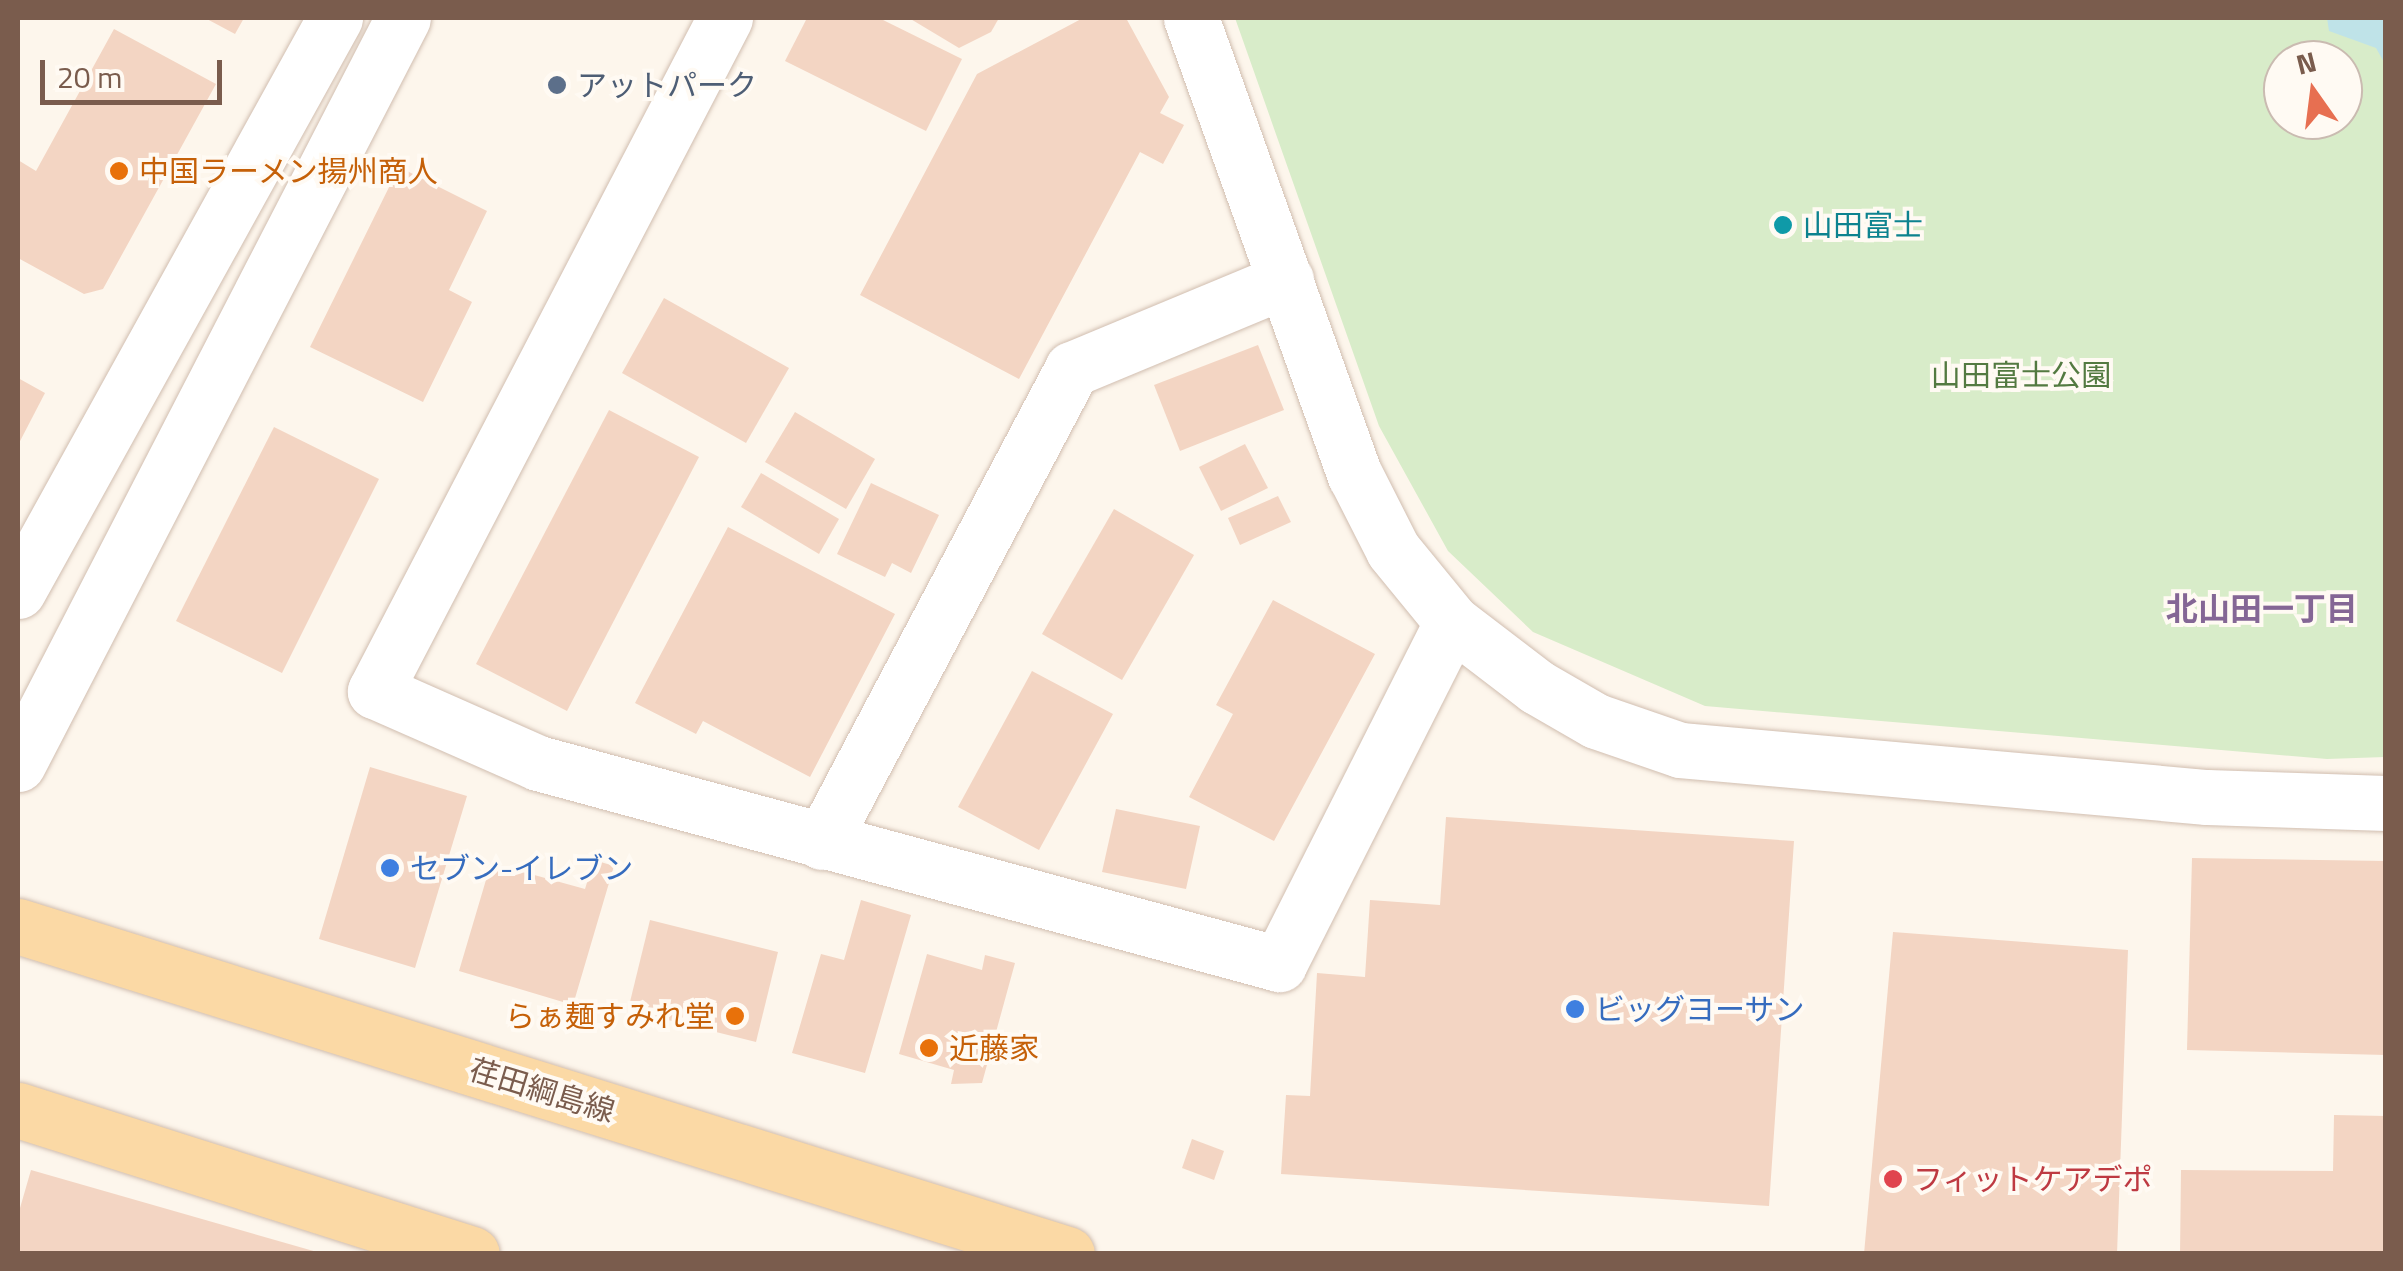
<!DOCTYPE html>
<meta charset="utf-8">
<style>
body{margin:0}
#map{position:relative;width:2403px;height:1271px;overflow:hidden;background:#fdf6ec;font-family:"Titillium Web","Noto Sans JP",sans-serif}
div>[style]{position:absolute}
.green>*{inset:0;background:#d8ecc9}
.water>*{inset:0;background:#bfe3e8}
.building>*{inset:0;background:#f3d5c3}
.roads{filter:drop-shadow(0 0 2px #d1beb0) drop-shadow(0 0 2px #d1beb0)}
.minor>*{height:55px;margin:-27.5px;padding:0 27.5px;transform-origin:27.5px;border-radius:27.5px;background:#fff}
.major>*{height:55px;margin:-27.5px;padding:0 27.5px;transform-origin:27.5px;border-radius:27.5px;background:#fbd9a5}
.dots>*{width:28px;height:28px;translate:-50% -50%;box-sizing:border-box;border:5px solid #fffaf3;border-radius:50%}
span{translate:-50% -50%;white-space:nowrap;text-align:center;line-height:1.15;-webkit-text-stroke:8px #fffaf3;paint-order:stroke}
.service-label{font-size:30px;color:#4e5e75}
.left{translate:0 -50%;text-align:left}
.food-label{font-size:30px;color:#c56008}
.right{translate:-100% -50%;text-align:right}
.culture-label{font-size:30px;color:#0d838f}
.park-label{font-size:30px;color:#537a41}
.shop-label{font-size:30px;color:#366cbe}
.street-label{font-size:30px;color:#7a5c4d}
.health-label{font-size:30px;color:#be3a42}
.neighbourhood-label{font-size:32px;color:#846695;font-weight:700}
.frame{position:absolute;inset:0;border:20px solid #7a5c4d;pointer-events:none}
.north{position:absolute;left:2263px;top:40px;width:100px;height:100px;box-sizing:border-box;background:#fffaf3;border:2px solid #cabbb1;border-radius:50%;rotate:346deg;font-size:28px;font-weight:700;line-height:40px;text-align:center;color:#7a5c4d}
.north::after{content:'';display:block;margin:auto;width:35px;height:45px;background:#e76f51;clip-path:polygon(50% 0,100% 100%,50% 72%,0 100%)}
.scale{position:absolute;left:40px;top:60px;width:182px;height:45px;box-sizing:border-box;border:5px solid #7a5c4d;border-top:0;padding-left:12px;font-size:30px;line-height:35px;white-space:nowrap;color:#7a5c4d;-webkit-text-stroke:8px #fffaf3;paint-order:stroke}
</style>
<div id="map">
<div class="green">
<div style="clip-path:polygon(evenodd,1235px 18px,2385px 18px,2385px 757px,2327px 759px,1705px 706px,1533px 632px,1448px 551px,1379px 426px,1235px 18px,2283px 60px,2343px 60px,2343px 120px,2283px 120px,2283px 60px)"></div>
</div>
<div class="water">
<div style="clip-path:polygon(2327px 18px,2385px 18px,2385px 64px,2376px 48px,2329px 31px)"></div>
</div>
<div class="building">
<div style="clip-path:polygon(205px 18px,244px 18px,235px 34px)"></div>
<div style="clip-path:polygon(807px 18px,879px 18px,962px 59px,926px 131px,785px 61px)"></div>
<div style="clip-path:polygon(909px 18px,999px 18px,991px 32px,959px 48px)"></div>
<div style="clip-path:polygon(1083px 18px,1126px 18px,1169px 97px,1160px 113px,1184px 125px,1163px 164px,1140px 152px,1019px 379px,860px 295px,977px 74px)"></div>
<div style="clip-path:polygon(114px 29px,216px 84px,103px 289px,84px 294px,18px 258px,18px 160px,36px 171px)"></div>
<div style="clip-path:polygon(399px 167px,487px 211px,449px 290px,472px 302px,423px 402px,310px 347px)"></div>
<div style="clip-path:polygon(664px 298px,789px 368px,746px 443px,622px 373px)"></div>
<div style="clip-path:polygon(1258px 345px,1284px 410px,1180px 451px,1154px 385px)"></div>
<div style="clip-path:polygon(18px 378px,45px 393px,18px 445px)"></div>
<div style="clip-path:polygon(609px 410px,699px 457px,567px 711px,476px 664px)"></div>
<div style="clip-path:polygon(795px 412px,875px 459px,846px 509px,765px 462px)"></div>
<div style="clip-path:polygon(274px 427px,379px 479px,282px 673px,176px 621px)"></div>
<div style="clip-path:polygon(1245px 444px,1268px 488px,1221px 511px,1199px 467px)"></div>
<div style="clip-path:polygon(761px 473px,839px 519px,819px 554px,741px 507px)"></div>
<div style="clip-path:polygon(871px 483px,939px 515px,911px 573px,892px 563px,885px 577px,837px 554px)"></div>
<div style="clip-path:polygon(1278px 496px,1291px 522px,1240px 545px,1228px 518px)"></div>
<div style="clip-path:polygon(1114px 509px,1194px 555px,1122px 680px,1042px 634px)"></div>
<div style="clip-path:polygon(728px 527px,895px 614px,810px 777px,703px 721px,696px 734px,635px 703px)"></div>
<div style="clip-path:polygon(1273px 600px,1375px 654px,1274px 841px,1189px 797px,1233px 714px,1216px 705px)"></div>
<div style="clip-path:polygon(1032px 671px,1113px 714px,1039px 850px,958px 807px)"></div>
<div style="clip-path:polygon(370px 767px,467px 796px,415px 968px,319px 939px)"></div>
<div style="clip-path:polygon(1116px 809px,1200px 826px,1186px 889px,1102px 872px)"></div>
<div style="clip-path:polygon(1446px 817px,1794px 841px,1769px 1206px,1281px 1174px,1286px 1095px,1310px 1096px,1317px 973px,1365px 977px,1370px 900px,1440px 905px)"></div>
<div style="clip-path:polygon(2192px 858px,2386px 861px,2386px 1055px,2187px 1050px)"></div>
<div style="clip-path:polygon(594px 860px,614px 866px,573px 1005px,459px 971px,491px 863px,585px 889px)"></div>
<div style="clip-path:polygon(861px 900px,911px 915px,865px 1073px,792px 1053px,821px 954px,844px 960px)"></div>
<div style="clip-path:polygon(650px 920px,778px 952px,756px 1042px,628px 1010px)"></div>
<div style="clip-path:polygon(1893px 932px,2128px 950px,2117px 1254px,1864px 1254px)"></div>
<div style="clip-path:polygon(927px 954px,982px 970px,985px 955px,1015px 963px,982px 1083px,951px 1084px,954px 1070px,899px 1054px)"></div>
<div style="clip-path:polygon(2334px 1115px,2386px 1116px,2386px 1254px,2180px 1254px,2181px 1170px,2333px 1171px)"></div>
<div style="clip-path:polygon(1192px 1139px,1224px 1151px,1214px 1180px,1182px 1168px)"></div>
<div style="clip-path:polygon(31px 1170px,317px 1252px,317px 1254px,18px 1254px,18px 1215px)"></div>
</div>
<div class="roads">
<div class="minor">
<div style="left:725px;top:18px;width:759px;rotate:117.48deg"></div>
<div style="left:375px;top:691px;width:178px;rotate:23.8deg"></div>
<div style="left:538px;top:763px;width:768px;rotate:15.18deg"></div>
<div style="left:1279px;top:964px;width:383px;rotate:-63.2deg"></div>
<div style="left:1191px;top:18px;width:486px;rotate:70.3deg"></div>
<div style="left:1355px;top:475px;width:84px;rotate:63.1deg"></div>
<div style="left:1393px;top:550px;width:93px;rotate:50.7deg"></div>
<div style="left:1452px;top:622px;width:107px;rotate:37.4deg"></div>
<div style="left:1537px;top:687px;width:68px;rotate:30deg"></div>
<div style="left:1596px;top:721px;width:89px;rotate:19deg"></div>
<div style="left:1680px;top:750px;width:529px;rotate:5.1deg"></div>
<div style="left:2207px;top:797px;width:179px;rotate:1.9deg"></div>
<div style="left:18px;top:591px;width:655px;rotate:-61.05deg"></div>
<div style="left:18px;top:764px;width:839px;rotate:-62.7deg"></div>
<div style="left:822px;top:842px;width:535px;rotate:-62.14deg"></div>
<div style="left:1072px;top:369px;width:232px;rotate:-22.6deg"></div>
</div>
<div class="major">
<div style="left:18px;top:926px;width:1099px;rotate:17.36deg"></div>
<div style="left:18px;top:1110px;width:476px;rotate:17.6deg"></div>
</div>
</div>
<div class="dots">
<div style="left:557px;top:85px;background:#5c6f8a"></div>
<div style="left:119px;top:171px;background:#e8710a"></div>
<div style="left:1783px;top:225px;background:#0f9aa8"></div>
<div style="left:390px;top:868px;background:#3f7fe0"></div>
<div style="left:1575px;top:1009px;background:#3f7fe0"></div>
<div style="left:735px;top:1016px;background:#e8710a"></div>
<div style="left:929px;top:1048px;background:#e8710a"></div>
<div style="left:1893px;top:1179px;background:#e0444e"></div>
</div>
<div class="service-label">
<span class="left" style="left:577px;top:85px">アットパーク</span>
</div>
<div class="food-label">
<span class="left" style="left:139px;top:171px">中国ラーメン揚州商人</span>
<span class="right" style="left:715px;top:1016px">らぁ麺すみれ堂</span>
<span class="left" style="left:949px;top:1048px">近藤家</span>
</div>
<div class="culture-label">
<span class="left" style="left:1803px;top:225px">山田富士</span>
</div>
<div class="park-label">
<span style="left:2021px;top:375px">山田富士公園</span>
</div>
<div class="shop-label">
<span class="left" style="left:410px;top:868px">セブン-イレブン</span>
<span class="left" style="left:1595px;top:1009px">ビッグヨーサン</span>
</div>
<div class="street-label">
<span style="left:542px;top:1090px;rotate:17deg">荏田綱島線</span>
</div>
<div class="health-label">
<span class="left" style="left:1913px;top:1179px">フィットケアデポ</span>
</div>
<div class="neighbourhood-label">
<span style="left:2262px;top:608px">北山田一丁目</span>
</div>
<div class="frame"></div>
<div class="north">N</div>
<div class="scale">20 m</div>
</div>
